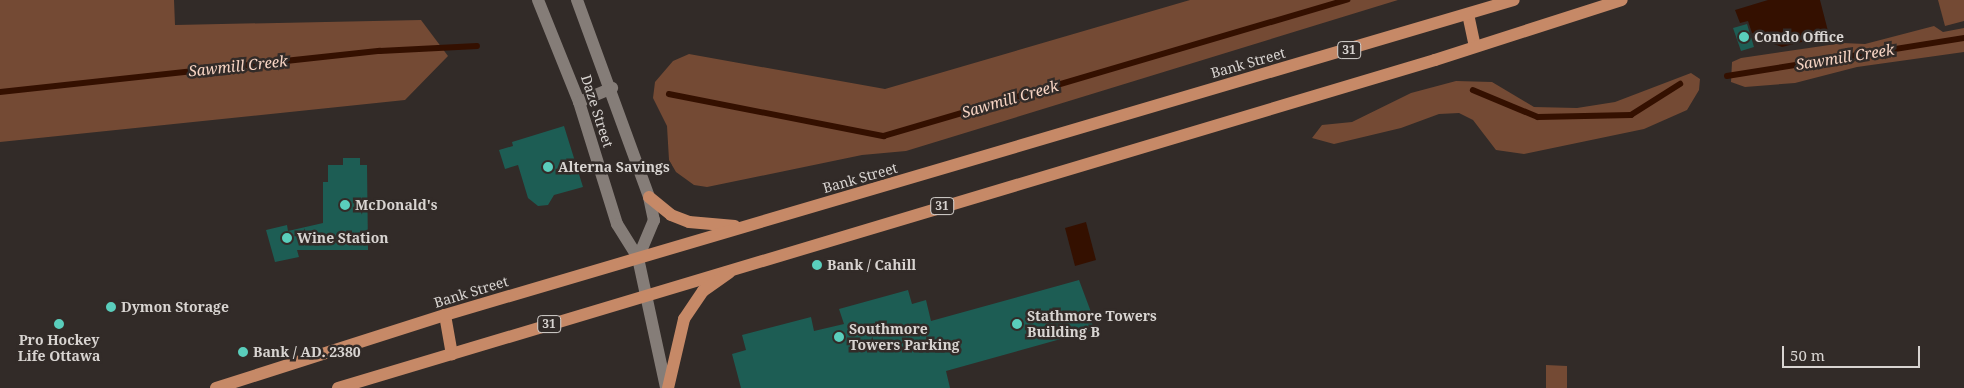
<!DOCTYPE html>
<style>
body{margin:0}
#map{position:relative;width:1964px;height:388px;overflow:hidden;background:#322b28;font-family:"Noto Serif",serif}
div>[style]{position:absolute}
.green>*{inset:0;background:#744a34}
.water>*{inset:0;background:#341000}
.stream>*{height:5.5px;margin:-2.75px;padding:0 2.75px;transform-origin:2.75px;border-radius:2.75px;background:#341000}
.building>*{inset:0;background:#1d5d54}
.minor>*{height:12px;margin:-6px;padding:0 6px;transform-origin:6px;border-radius:6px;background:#857d78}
.major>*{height:12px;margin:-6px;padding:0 6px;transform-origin:6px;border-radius:6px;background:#c68967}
.dots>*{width:14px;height:14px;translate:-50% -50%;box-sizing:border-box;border:2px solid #322b28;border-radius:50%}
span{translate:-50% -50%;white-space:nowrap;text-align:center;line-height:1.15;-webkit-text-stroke:5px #322b28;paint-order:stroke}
.shield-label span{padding:1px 4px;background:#322b28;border:1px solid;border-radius:4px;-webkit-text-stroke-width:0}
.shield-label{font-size:12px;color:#d8d4d1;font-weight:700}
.poi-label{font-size:14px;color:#d8d4d1;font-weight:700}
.left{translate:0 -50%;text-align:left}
.street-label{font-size:14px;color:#d8d4d1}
.water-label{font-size:15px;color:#f8d5c4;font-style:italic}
.scale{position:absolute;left:1782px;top:346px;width:138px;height:22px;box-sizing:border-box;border:2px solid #d8d4d1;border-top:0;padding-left:6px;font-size:15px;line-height:18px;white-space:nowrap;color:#d8d4d1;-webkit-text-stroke:4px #322b28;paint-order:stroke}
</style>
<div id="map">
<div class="green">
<div style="clip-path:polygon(0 0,174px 0,175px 25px,421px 20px,448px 56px,405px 100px,0 142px)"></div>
<div style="clip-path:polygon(1190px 0,1398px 0,906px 151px,862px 155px,707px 187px,694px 185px,676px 172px,669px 160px,667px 126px,653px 98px,655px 82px,673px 61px,689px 54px,885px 89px)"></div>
<div style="clip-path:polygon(1938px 0,1964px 0,1964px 21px,1945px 26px)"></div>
<div style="clip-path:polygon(1934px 26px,1943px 32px,1964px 28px,1964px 52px,1857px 67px,1795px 83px,1745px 87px,1731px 82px,1732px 62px,1741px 58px,1843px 43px,1865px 44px)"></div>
<div style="clip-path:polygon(1691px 73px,1700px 79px,1699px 90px,1687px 110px,1644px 129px,1524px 154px,1496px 150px,1473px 120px,1459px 113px,1439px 114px,1401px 128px,1334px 144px,1312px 138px,1322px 125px,1352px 122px,1411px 93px,1456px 81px,1492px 82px,1534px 107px,1577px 108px,1615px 102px)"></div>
<div style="clip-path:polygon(1546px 365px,1567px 366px,1567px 388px,1546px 388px)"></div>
</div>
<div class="water">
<div style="clip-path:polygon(1768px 0,1820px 0,1829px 35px,1782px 47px,1771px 43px,1769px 36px,1752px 33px,1748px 21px,1740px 23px,1735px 10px)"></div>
<div style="clip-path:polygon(1086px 222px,1096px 260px,1075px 266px,1065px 228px)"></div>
</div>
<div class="stream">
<div style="left:1727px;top:76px;width:240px;rotate:-9.1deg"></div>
<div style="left:1473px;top:90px;width:70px;rotate:22.6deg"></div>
<div style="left:1538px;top:117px;width:93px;rotate:-1.2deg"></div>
<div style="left:1631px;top:115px;width:58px;rotate:-32.3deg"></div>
<div style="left:0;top:92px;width:382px;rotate:-6.2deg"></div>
<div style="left:380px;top:51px;width:97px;rotate:-3deg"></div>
<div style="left:669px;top:94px;width:219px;rotate:11.1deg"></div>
<div style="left:884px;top:136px;width:483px;rotate:-16.4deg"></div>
</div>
<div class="building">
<div style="clip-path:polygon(1747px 24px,1754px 47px,1741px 51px,1733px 28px)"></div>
<div style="clip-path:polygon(564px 126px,583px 187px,554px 195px,548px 205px,538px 206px,528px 198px,518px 165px,505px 169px,499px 150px,513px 146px,512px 142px)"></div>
<div style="clip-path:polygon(343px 158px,360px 158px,360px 165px,367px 165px,368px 250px,297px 250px,299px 257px,275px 262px,266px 230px,287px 225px,288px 231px,323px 223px,323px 182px,328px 182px,328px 165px,343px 165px)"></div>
<div style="clip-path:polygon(1079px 280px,1091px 312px,1093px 330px,946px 371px,950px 388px,741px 388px,732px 354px,746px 350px,742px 335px,811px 317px,814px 331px,844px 324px,839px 309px,908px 290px,912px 304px,926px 300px,931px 321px)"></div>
</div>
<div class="minor">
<div style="left:538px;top:0;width:110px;rotate:68.1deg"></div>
<div style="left:579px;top:102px;width:128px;rotate:72.7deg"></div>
<div style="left:617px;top:224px;width:40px;rotate:58deg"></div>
<div style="left:638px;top:258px;width:133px;rotate:77.8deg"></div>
<div style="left:577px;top:0;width:210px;rotate:69.9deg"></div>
<div style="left:649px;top:197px;width:24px;rotate:78deg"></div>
<div style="left:654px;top:220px;width:41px;rotate:112.8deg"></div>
<div style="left:579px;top:102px;width:36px;rotate:-23deg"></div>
</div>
<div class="major">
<div style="left:1468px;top:14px;width:33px;rotate:78deg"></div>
<div style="left:649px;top:197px;width:28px;rotate:39deg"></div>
<div style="left:671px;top:215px;width:19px;rotate:21deg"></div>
<div style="left:689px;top:222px;width:46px;rotate:5deg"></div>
<div style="left:445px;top:315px;width:40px;rotate:80deg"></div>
<div style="left:216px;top:388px;width:240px;rotate:-17.7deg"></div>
<div style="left:445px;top:315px;width:1114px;rotate:-16.42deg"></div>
<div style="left:338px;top:388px;width:1145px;rotate:-16.65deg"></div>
<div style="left:1435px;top:60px;width:196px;rotate:-17.8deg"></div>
<div style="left:668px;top:388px;width:71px;rotate:-76.9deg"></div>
<div style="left:684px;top:319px;width:34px;rotate:-56deg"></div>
<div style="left:703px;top:291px;width:32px;rotate:-35deg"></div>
</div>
<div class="dots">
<div style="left:1744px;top:37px;background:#5acebc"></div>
<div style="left:548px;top:167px;background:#5acebc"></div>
<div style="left:345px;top:205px;background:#5acebc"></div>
<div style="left:287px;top:238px;background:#5acebc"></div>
<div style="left:817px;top:265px;background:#5acebc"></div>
<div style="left:111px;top:307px;background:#5acebc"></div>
<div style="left:59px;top:324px;background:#5acebc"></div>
<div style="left:1017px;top:324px;background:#5acebc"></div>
<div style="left:839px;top:337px;background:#5acebc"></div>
<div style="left:243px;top:352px;background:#5acebc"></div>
</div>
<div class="shield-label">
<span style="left:1349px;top:50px">31</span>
<span style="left:942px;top:206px">31</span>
<span style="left:549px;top:324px">31</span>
</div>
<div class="poi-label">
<span class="left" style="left:1754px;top:37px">Condo Office</span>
<span class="left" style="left:558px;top:167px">Alterna Savings</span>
<span class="left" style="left:355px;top:205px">McDonald's</span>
<span class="left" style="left:297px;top:238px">Wine Station</span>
<span class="left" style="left:827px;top:265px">Bank / Cahill</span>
<span class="left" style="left:121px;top:307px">Dymon Storage</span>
<span class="left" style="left:1027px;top:324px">Stathmore Towers<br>Building B</span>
<span class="left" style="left:849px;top:337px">Southmore<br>Towers Parking</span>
<span style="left:59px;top:348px">Pro Hockey<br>Life Ottawa</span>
<span class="left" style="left:253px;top:352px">Bank / AD. 2380</span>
</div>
<div class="street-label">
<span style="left:1248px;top:63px;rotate:-16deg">Bank Street</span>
<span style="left:597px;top:111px;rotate:72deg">Daze Street</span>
<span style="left:860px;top:178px;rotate:-16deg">Bank Street</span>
<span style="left:471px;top:292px;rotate:-17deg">Bank Street</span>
</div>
<div class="water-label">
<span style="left:1845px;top:57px;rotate:-9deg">Sawmill Creek</span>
<span style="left:238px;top:66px;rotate:-6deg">Sawmill Creek</span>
<span style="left:1010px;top:99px;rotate:-16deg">Sawmill Creek</span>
</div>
<div class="scale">50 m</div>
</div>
